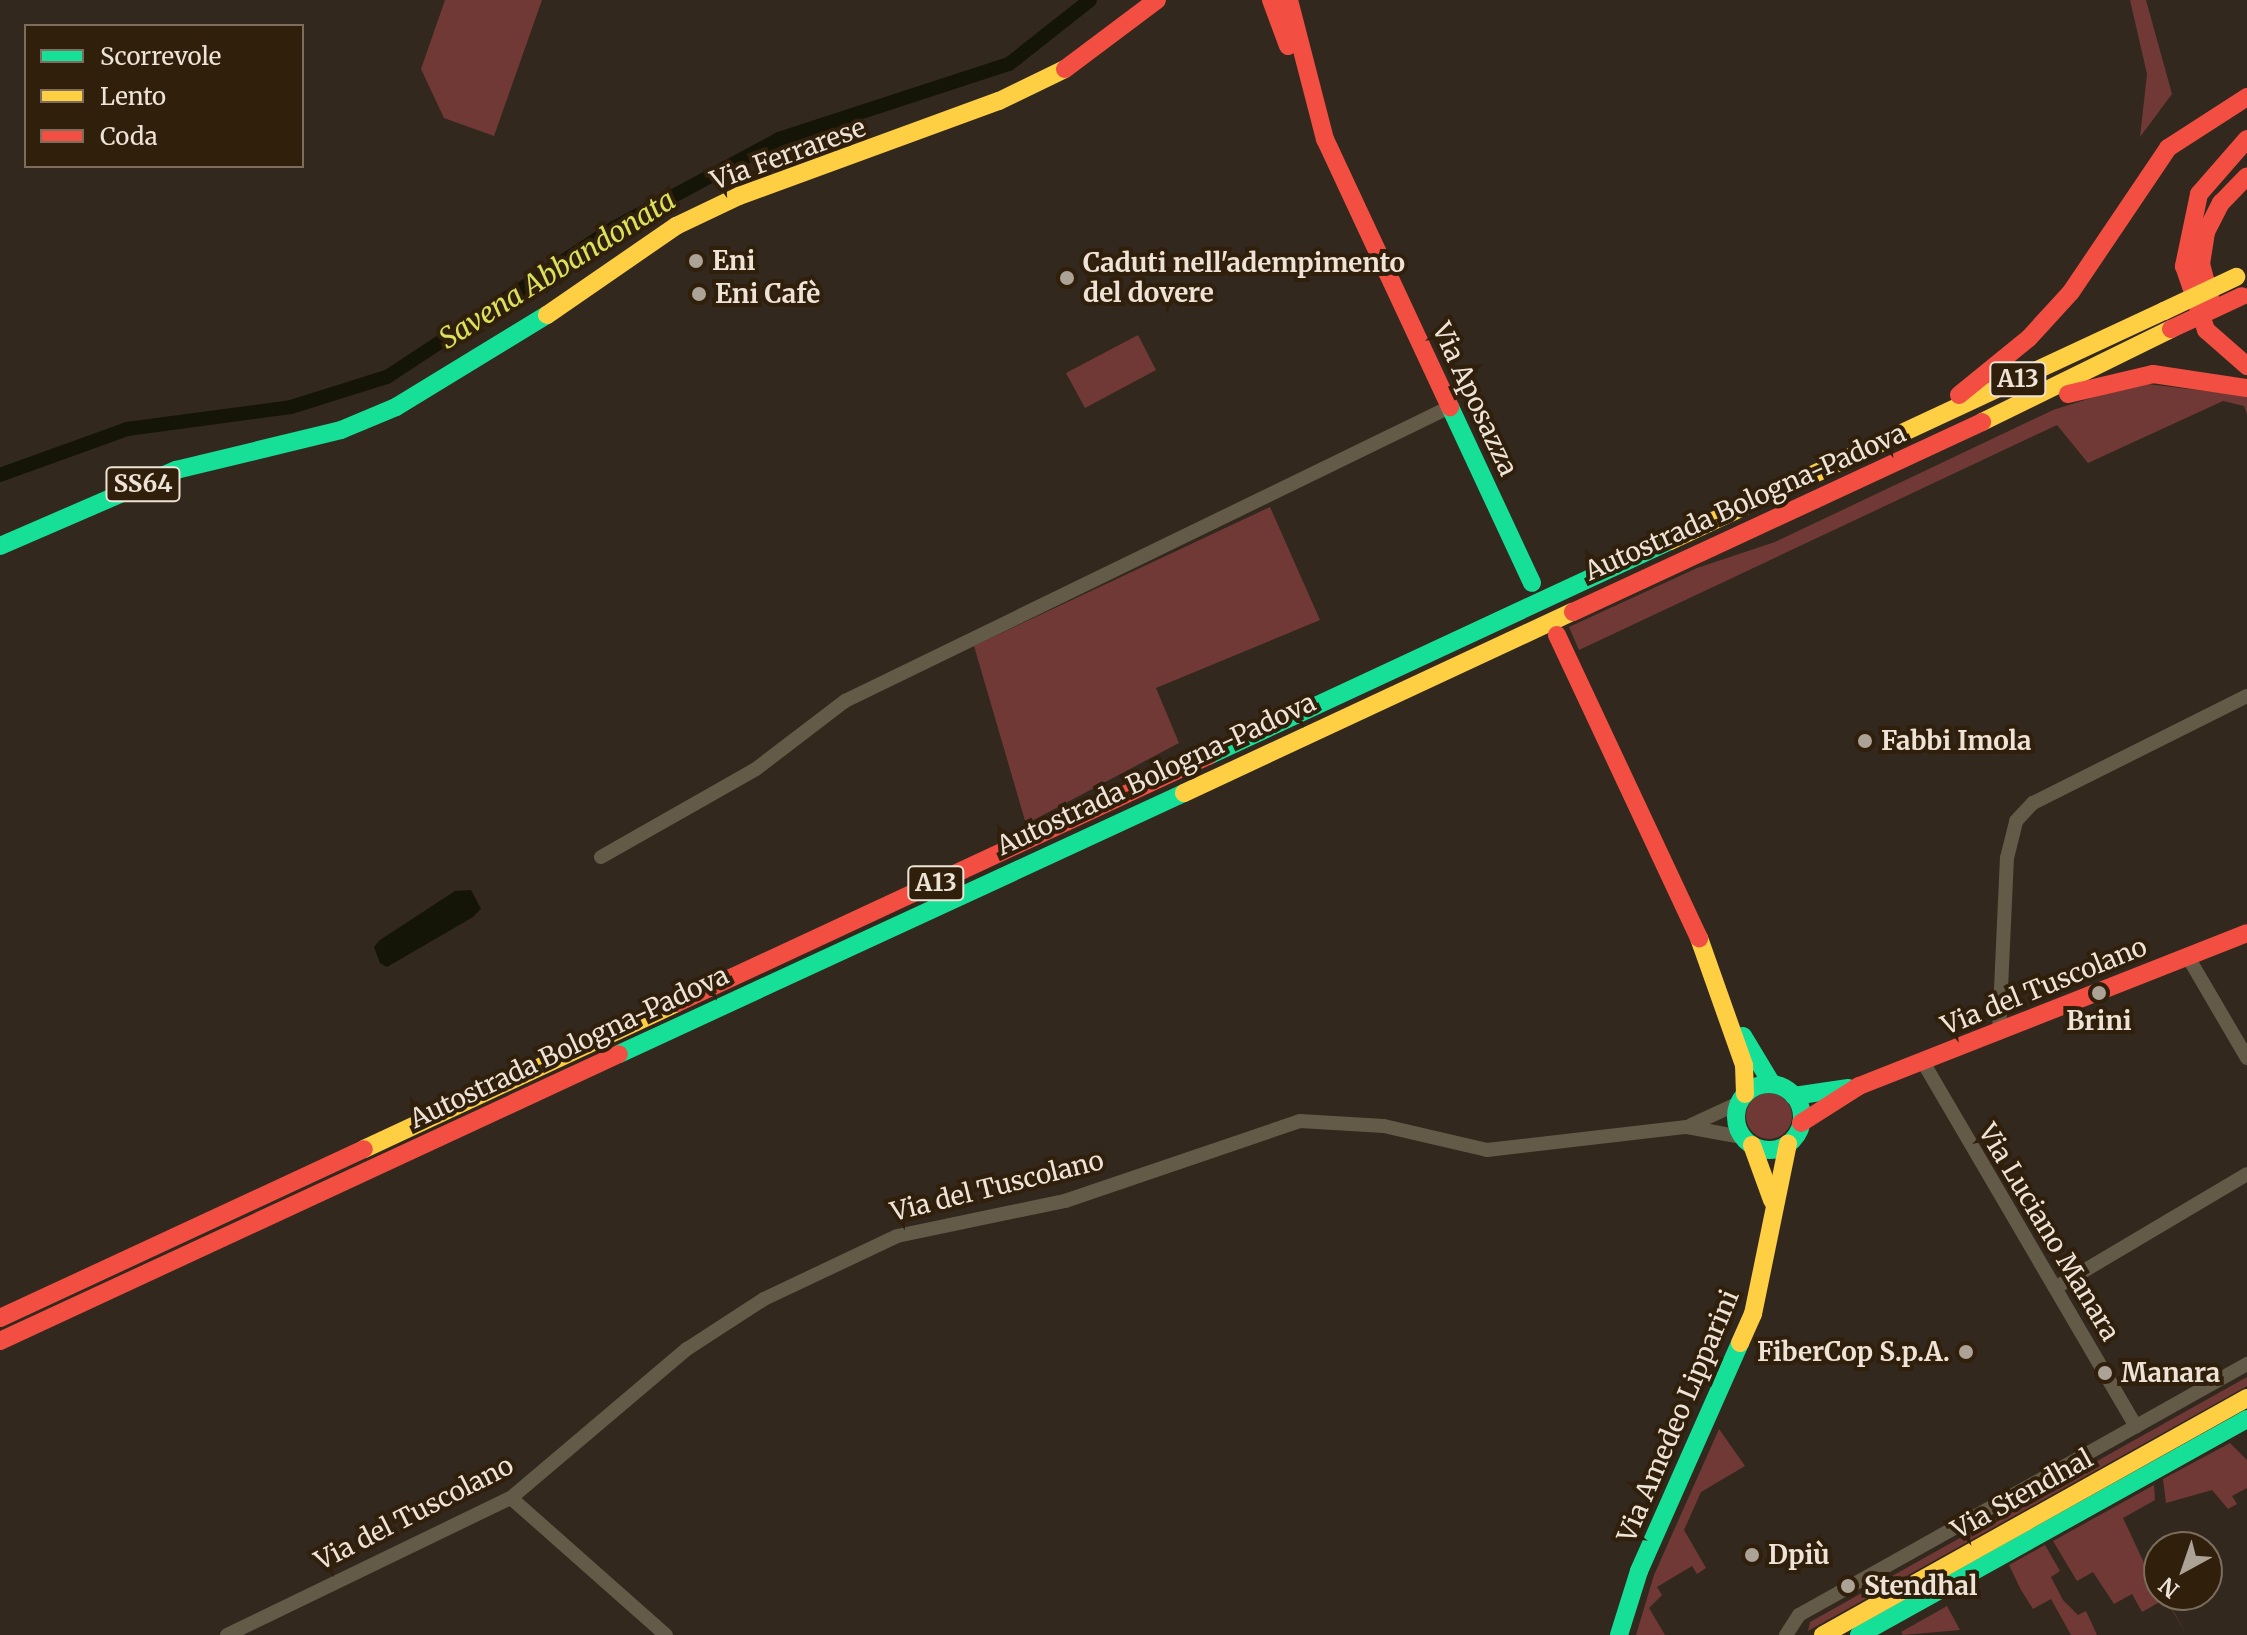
<!DOCTYPE html>
<meta charset="utf-8">
<style>
body{margin:0}
#map{position:relative;width:2247px;height:1635px;overflow:hidden;background:#32281d;font-family:Merriweather,serif}
div>[style]{position:absolute}
.green>*{inset:0;background:#713936}
.round{border-radius:50%}
.water>*{inset:0;background:#141507}
.canal>*{height:14px;margin:-7px;padding:0 7px;transform-origin:7px;border-radius:7px;background:#141507}
.street>*{height:14px;margin:-7px;padding:0 7px;transform-origin:7px;border-radius:7px;background:#635b47}
.fast>*{height:18px;margin:-9px;padding:0 9px;transform-origin:9px;border-radius:9px;background:#16e098}
.fast>.ring{margin:-9px;padding:0;box-sizing:content-box;background:none;border:18px solid #16e098;border-radius:50%}
.slow>*{height:18px;margin:-9px;padding:0 9px;transform-origin:9px;border-radius:9px;background:#ffcf43}
.jam>*{height:18px;margin:-9px;padding:0 9px;transform-origin:9px;border-radius:9px;background:#f24e42}
.slow-bridge>*{height:18px;margin:-9px;padding:0 9px;transform-origin:9px;border-radius:9px;background:#ffcf43}
.jam-bridge>*{height:18px;margin:-9px;padding:0 9px;transform-origin:9px;border-radius:9px;background:#f24e42}
.dots>*{width:22px;height:22px;translate:-50% -50%;box-sizing:border-box;border:4px solid #301f0b;border-radius:50%}
span{translate:-50% -50%;white-space:nowrap;text-align:center;line-height:1.15;-webkit-text-stroke:8px #301f0b;paint-order:stroke}
.shield-label span{padding:2px 6px;background:#301f0b;border:2px solid;border-radius:6px;-webkit-text-stroke-width:0}
.shield-label{font-size:24px;color:#eee3d7;font-weight:700}
.street-label{font-size:26px;color:#eee3d7}
.poi-label{font-size:26px;color:#eee3d7;font-weight:700}
.left{translate:0 -50%;text-align:left}
.right{translate:-100% -50%;text-align:right}
.water-label{font-size:28px;color:#d9e259;font-style:italic}
.legend{position:absolute;left:24px;top:24px;width:280px;height:144px;box-sizing:border-box;background:#301f0b;border:2px solid #7c6d5d;margin:0;padding:10px 14px;list-style:none;font-size:24px;color:#eee3d7}
.legend li{display:flex;align-items:center;gap:16px;height:40px}
.legend b{width:40px;border:2px solid #7c6d5d}
.north{position:absolute;left:2143px;top:1531px;width:80px;height:80px;box-sizing:border-box;background:#301f0b;border:2px solid #7c6d5d;border-radius:50%;rotate:220deg;font-size:22px;font-weight:700;line-height:32px;text-align:center;color:#eee3d7}
.north::after{content:'';display:block;margin:auto;width:28px;height:36px;background:#aca296;clip-path:polygon(50% 0,100% 100%,50% 72%,0 100%)}
</style>
<div id="map">
<div class="green">
<div style="clip-path:polygon(445px 0,542px 0,494px 136px,444px 118px,421px 69px)"></div>
<div style="clip-path:polygon(2130px 0,2146px 0,2172px 94px,2140px 137px,2147px 74px)"></div>
<div style="clip-path:polygon(1138px 335px,1156px 370px,1085px 408px,1066px 373px)"></div>
<div style="clip-path:polygon(2139px 383px,2247px 396px,2247px 414px,2244px 406px,2223px 401px,2088px 463px,2057px 425px,1579px 650px,1569px 627px,1697px 568px,1775px 542px,2053px 410px)"></div>
<div style="clip-path:polygon(1270px 507px,1320px 620px,1156px 688px,1179px 743px,1026px 824px,974px 646px)"></div>
<div class="round" style="left:1746px;top:1093px;width:46px;height:46px"></div>
<div style="clip-path:polygon(2247px 1377px,2247px 1386px,1808px 1631px,1810px 1622px)"></div>
<div style="clip-path:polygon(1719px 1429px,1745px 1466px,1701px 1492px,1684px 1530px,1706px 1568px,1697px 1574px,1692px 1566px,1657px 1587px,1662px 1595px,1649px 1608px,1665px 1635px,1636px 1635px,1654px 1575px)"></div>
<div style="clip-path:polygon(2230px 1443px,2247px 1460px,2247px 1488px,2232px 1496px,2237px 1504px,2228px 1509px,2212px 1490px,2166px 1503px,2163px 1479px)"></div>
<div style="clip-path:polygon(2154px 1485px,2155px 1500px,2123px 1518px,2159px 1595px,2164px 1595px,2187px 1635px,2165px 1599px,2142px 1612px,2132px 1594px,2114px 1604px,2093px 1572px,2077px 1581px,2053px 1541px)"></div>
<div style="clip-path:polygon(2045px 1545px,2060px 1571px,2051px 1577px,2063px 1600px,2078px 1615px,2086px 1611px,2097px 1635px,2071px 1635px,2051px 1599px,2033px 1609px,2021px 1590px,2009px 1565px)"></div>
<div style="clip-path:polygon(1947px 1606px,1960px 1630px,1903px 1635px,1901px 1632px)"></div>
</div>
<div class="water">
<div style="clip-path:polygon(471px 890px,481px 909px,473px 917px,387px 967px,380px 963px,374px 947px,380px 940px,455px 891px)"></div>
</div>
<div class="canal">
<div style="left:0;top:475px;width:135px;rotate:-19.9deg"></div>
<div style="left:127px;top:429px;width:165px;rotate:-7.6deg"></div>
<div style="left:291px;top:407px;width:101px;rotate:-17.4deg"></div>
<div style="left:387px;top:377px;width:272px;rotate:-33.3deg"></div>
<div style="left:614px;top:228px;width:187px;rotate:-28.3deg"></div>
<div style="left:779px;top:139px;width:242px;rotate:-18.1deg"></div>
<div style="left:1009px;top:64px;width:103px;rotate:-38.3deg"></div>
</div>
<div class="street">
<div style="left:601px;top:857px;width:178px;rotate:-29.6deg"></div>
<div style="left:756px;top:769px;width:112px;rotate:-37.4deg"></div>
<div style="left:845px;top:701px;width:673px;rotate:-25.92deg"></div>
<div style="left:2188px;top:957px;width:117px;rotate:59.7deg"></div>
<div style="left:1999px;top:1033px;width:175px;rotate:-87.4deg"></div>
<div style="left:2007px;top:858px;width:38px;rotate:-76deg"></div>
<div style="left:2016px;top:821px;width:25px;rotate:-47deg"></div>
<div style="left:2033px;top:803px;width:239px;rotate:-26.6deg"></div>
<div style="left:1923px;top:1062px;width:422px;rotate:59.7deg"></div>
<div style="left:1691px;top:1125px;width:53px;rotate:-24.6deg"></div>
<div style="left:2055px;top:1288px;width:223px;rotate:-30.7deg"></div>
<div style="left:511px;top:1498px;width:207px;rotate:41.5deg"></div>
<div style="left:227px;top:1635px;width:315px;rotate:-25.8deg"></div>
<div style="left:511px;top:1498px;width:231px;rotate:-40.3deg"></div>
<div style="left:687px;top:1349px;width:92px;rotate:-33deg"></div>
<div style="left:764px;top:1299px;width:147px;rotate:-25.3deg"></div>
<div style="left:897px;top:1236px;width:172px;rotate:-11.8deg"></div>
<div style="left:1065px;top:1201px;width:248px;rotate:-18.8deg"></div>
<div style="left:1300px;top:1121px;width:84px;rotate:3.4deg"></div>
<div style="left:1384px;top:1126px;width:106px;rotate:13.1deg"></div>
<div style="left:1487px;top:1150px;width:201px;rotate:-6.6deg"></div>
<div style="left:1687px;top:1127px;width:56px;rotate:10.3deg"></div>
<div style="left:1786px;top:1635px;width:24px;rotate:-57deg"></div>
<div style="left:1799px;top:1615px;width:514px;rotate:-29.26deg"></div>
</div>
<div class="fast">
<div style="left:1450px;top:407px;width:194px;rotate:65deg"></div>
<div style="left:0;top:546px;width:192px;rotate:-23.4deg"></div>
<div style="left:176px;top:470px;width:170px;rotate:-13.6deg"></div>
<div style="left:341px;top:430px;width:60px;rotate:-22.7deg"></div>
<div style="left:396px;top:407px;width:177px;rotate:-31.4deg"></div>
<div style="left:1208px;top:756px;width:510px;rotate:-24.96deg"></div>
<div style="left:1743px;top:1036px;width:56px;rotate:58.9deg"></div>
<div style="left:619px;top:1054px;width:622px;rotate:-24.79deg"></div>
<div class="ring" style="left:1736px;top:1084px;width:48px;height:48px"></div>
<div style="left:1794px;top:1096px;width:55px;rotate:-8.4deg"></div>
<div style="left:1619px;top:1635px;width:67px;rotate:-72.6deg"></div>
<div style="left:1639px;top:1571px;width:249px;rotate:-66.1deg"></div>
<div style="left:1859px;top:1635px;width:444px;rotate:-29.1deg"></div>
</div>
<div class="slow">
<div style="left:547px;top:315px;width:157px;rotate:-34.6deg"></div>
<div style="left:676px;top:226px;width:70px;rotate:-25.5deg"></div>
<div style="left:739px;top:196px;width:277px;rotate:-20.1deg"></div>
<div style="left:999px;top:101px;width:73px;rotate:-25.9deg"></div>
<div style="left:1982px;top:422px;width:211px;rotate:-26.2deg"></div>
<div style="left:1670px;top:541px;width:545px;rotate:-24.97deg"></div>
<div style="left:1184px;top:793px;width:429px;rotate:-25deg"></div>
<div style="left:1699px;top:938px;width:135px;rotate:70.5deg"></div>
<div style="left:1744px;top:1065px;width:29px;rotate:88deg"></div>
<div style="left:1752px;top:1145px;width:59px;rotate:70deg"></div>
<div style="left:364px;top:1149px;width:345px;rotate:-25deg"></div>
<div style="left:1740px;top:1343px;width:32px;rotate:-66deg"></div>
<div style="left:1753px;top:1314px;width:174px;rotate:-78.4deg"></div>
<div style="left:1823px;top:1635px;width:486px;rotate:-29.2deg"></div>
</div>
<div class="jam">
<div style="left:1271px;top:0;width:49px;rotate:69.7deg"></div>
<div style="left:1289px;top:0;width:144px;rotate:75.5deg"></div>
<div style="left:1325px;top:139px;width:296px;rotate:65deg"></div>
<div style="left:1065px;top:69px;width:115px;rotate:-36.9deg"></div>
<div style="left:2247px;top:139px;width:73px;rotate:131.1deg"></div>
<div style="left:2199px;top:194px;width:74px;rotate:101.8deg"></div>
<div style="left:2184px;top:266px;width:68px;rotate:71deg"></div>
<div style="left:2206px;top:330px;width:55px;rotate:41.3deg"></div>
<div style="left:2213px;top:309px;width:47px;rotate:-104.9deg"></div>
<div style="left:2201px;top:264px;width:32px;rotate:-81deg"></div>
<div style="left:2206px;top:232px;width:33px;rotate:-63deg"></div>
<div style="left:2221px;top:203px;width:37px;rotate:-46deg"></div>
<div style="left:2068px;top:394px;width:87px;rotate:-13.2deg"></div>
<div style="left:2153px;top:374px;width:95px;rotate:8.5deg"></div>
<div style="left:1959px;top:395px;width:90px;rotate:-39.2deg"></div>
<div style="left:2029px;top:338px;width:62px;rotate:-47.6deg"></div>
<div style="left:2071px;top:292px;width:174px;rotate:-56deg"></div>
<div style="left:2168px;top:148px;width:94px;rotate:-32.8deg"></div>
<div style="left:1573px;top:612px;width:451px;rotate:-24.9deg"></div>
<div style="left:1557px;top:635px;width:335px;rotate:64.9deg"></div>
<div style="left:677px;top:1003px;width:586px;rotate:-24.95deg"></div>
<div style="left:1801px;top:1123px;width:69px;rotate:-32.5deg"></div>
<div style="left:1859px;top:1086px;width:417px;rotate:-21.5deg"></div>
<div style="left:0;top:1318px;width:401px;rotate:-24.9deg"></div>
<div style="left:0;top:1341px;width:682px;rotate:-24.87deg"></div>
</div>
<div class="slow-bridge">
<div style="left:2164px;top:311px;width:80px;rotate:-25.3deg"></div>
</div>
<div class="jam-bridge">
<div style="left:2171px;top:329px;width:78px;rotate:-24.9deg"></div>
</div>
<div class="dots">
<div style="left:696px;top:261px;background:#aca296"></div>
<div style="left:1067px;top:278px;background:#aca296"></div>
<div style="left:699px;top:294px;background:#aca296"></div>
<div style="left:1865px;top:741px;background:#aca296"></div>
<div style="left:2099px;top:993px;background:#aca296"></div>
<div style="left:1966px;top:1352px;background:#aca296"></div>
<div style="left:2105px;top:1373px;background:#aca296"></div>
<div style="left:1752px;top:1555px;background:#aca296"></div>
<div style="left:1848px;top:1586px;background:#aca296"></div>
</div>
<div class="shield-label">
<span style="left:2018px;top:379px">A13</span>
<span style="left:143px;top:484px">SS64</span>
<span style="left:936px;top:883px">A13</span>
</div>
<div class="street-label">
<span style="left:788px;top:154px;rotate:-20deg">Via Ferrarese</span>
<span style="left:1475px;top:399px;rotate:65deg">Via Aposazza</span>
<span style="left:1745px;top:502px;rotate:-24deg">Autostrada Bologna-Padova</span>
<span style="left:1156px;top:774px;rotate:-25deg">Autostrada Bologna-Padova</span>
<span style="left:2044px;top:986px;rotate:-22deg">Via del Tuscolano</span>
<span style="left:569px;top:1047px;rotate:-25deg">Autostrada Bologna-Padova</span>
<span style="left:997px;top:1186px;rotate:-14deg">Via del Tuscolano</span>
<span style="left:2049px;top:1232px;rotate:59deg">Via Luciano Manara</span>
<span style="left:1678px;top:1416px;rotate:-67deg">Via Amedeo Lipparini</span>
<span style="left:2022px;top:1494px;rotate:-29deg">Via Stendhal</span>
<span style="left:414px;top:1513px;rotate:-27deg">Via del Tuscolano</span>
</div>
<div class="poi-label">
<span class="left" style="left:712px;top:261px">Eni</span>
<span class="left" style="left:1083px;top:278px">Caduti nell'adempimento<br>del dovere</span>
<span class="left" style="left:715px;top:294px">Eni Cafè</span>
<span class="left" style="left:1881px;top:741px">Fabbi Imola</span>
<span style="left:2099px;top:1021px">Brini</span>
<span class="right" style="left:1950px;top:1352px">FiberCop S.p.A.</span>
<span class="left" style="left:2121px;top:1373px">Manara</span>
<span class="left" style="left:1768px;top:1555px">Dpiù</span>
<span class="left" style="left:1864px;top:1586px">Stendhal</span>
</div>
<div class="water-label">
<span style="left:557px;top:269px;rotate:-32deg">Savena Abbandonata</span>
</div>
<ul class="legend">
<li><b style="height:10px;background:#16e098"></b>Scorrevole</li>
<li><b style="height:10px;background:#ffcf43"></b>Lento</li>
<li><b style="height:10px;background:#f24e42"></b>Coda</li>
</ul>
<div class="north">N</div>
</div>
